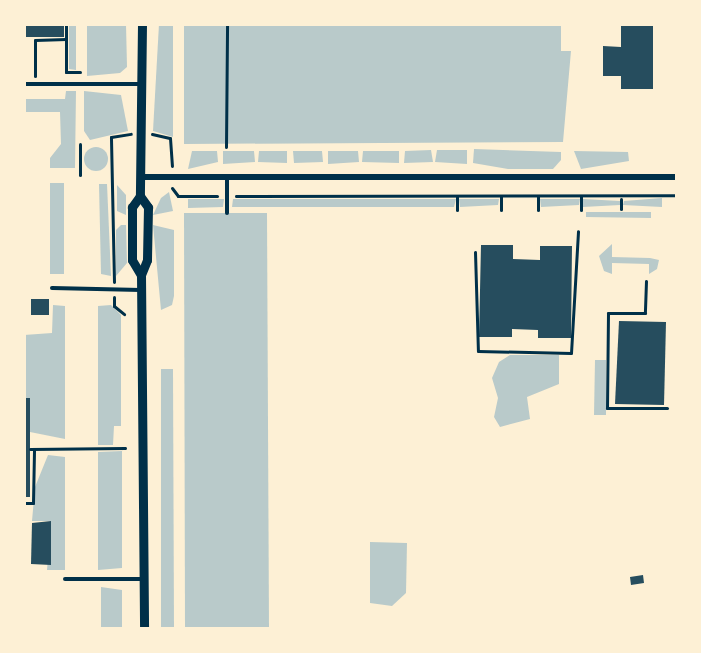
<!DOCTYPE html>
<style>
body{margin:0}
#map{position:relative;width:701px;height:653px;overflow:hidden;background:#fdf0d5;font-family:"Crimson Pro",serif}
div>[style]{position:absolute}
.green>*{inset:0;background:#b9caca}
.round{border-radius:50%}
.building>*{inset:0;background:#264d5e}
.path>*{height:3px;margin:-1.5px;padding:0 1.5px;transform-origin:1.5px;border-radius:1.5px;background:#003049}
.service>*{height:4px;margin:-2px;padding:0 2px;transform-origin:2px;border-radius:2px;background:#003049}
.minor>*{height:6px;margin:-3px;padding:0 3px;transform-origin:3px;border-radius:3px;background:#003049}
.tertiary>*{height:9px;margin:-4.5px;padding:0 4.5px;transform-origin:4.5px;border-radius:4.5px;background:#003049}
span{translate:-50% -50%;white-space:nowrap;text-align:center;line-height:1.15;-webkit-text-stroke:5px #fdf0d5;paint-order:stroke}
.frame{position:absolute;inset:0;border:26px solid #fdf0d5;pointer-events:none}
</style>
<div id="map">
<div class="green">
<div style="clip-path:polygon(69px 24px,76px 24px,76px 70px,69px 69px)"></div>
<div style="clip-path:polygon(87px 24px,126px 24px,127px 67px,120px 73px,87px 76px)"></div>
<div style="clip-path:polygon(159px 24px,173px 24px,173px 137px,153px 131px)"></div>
<div style="clip-path:polygon(184px 24px,561px 24px,561px 51px,571px 51px,563px 142px,184px 144px)"></div>
<div style="clip-path:polygon(66px 91px,76px 91px,75px 168px,50px 168px,50px 158px,61px 144px,60px 112px,24px 112px,24px 99px,65px 99px)"></div>
<div style="clip-path:polygon(84px 91px,121px 95px,128px 131px,90px 140px,84px 131px)"></div>
<div class="round" style="left:84px;top:147px;width:24px;height:24px"></div>
<div style="clip-path:polygon(474px 149px,561px 152px,561px 160px,553px 169px,508px 169px,473px 163px)"></div>
<div style="clip-path:polygon(467px 150px,467px 164px,435px 162px,437px 150px)"></div>
<div style="clip-path:polygon(192px 151px,217px 151px,218px 162px,188px 169px)"></div>
<div style="clip-path:polygon(223px 151px,254px 151px,255px 162px,223px 164px)"></div>
<div style="clip-path:polygon(287px 151px,287px 163px,258px 162px,259px 151px)"></div>
<div style="clip-path:polygon(293px 151px,322px 151px,323px 162px,294px 163px)"></div>
<div style="clip-path:polygon(328px 151px,358px 151px,359px 162px,328px 164px)"></div>
<div style="clip-path:polygon(399px 151px,399px 163px,362px 162px,363px 151px)"></div>
<div style="clip-path:polygon(405px 151px,431px 150px,433px 162px,404px 163px)"></div>
<div style="clip-path:polygon(574px 151px,628px 152px,629px 161px,581px 169px)"></div>
<div style="clip-path:polygon(50px 183px,64px 183px,64px 274px,50px 274px)"></div>
<div style="clip-path:polygon(99px 184px,107px 184px,111px 276px,101px 274px)"></div>
<div style="clip-path:polygon(117px 185px,126px 195px,126px 215px,117px 211px)"></div>
<div style="clip-path:polygon(169px 192px,173px 211px,153px 215px,161px 198px)"></div>
<div style="clip-path:polygon(662px 198px,662px 207px,623px 205px,624px 201px)"></div>
<div style="clip-path:polygon(188px 199px,224px 199px,223px 207px,188px 208px)"></div>
<div style="clip-path:polygon(233px 199px,456px 199px,454px 207px,232px 207px)"></div>
<div style="clip-path:polygon(459px 199px,499px 199px,498px 205px,460px 207px)"></div>
<div style="clip-path:polygon(540px 199px,580px 199px,579px 205px,541px 207px)"></div>
<div style="clip-path:polygon(583px 199px,620px 201px,620px 205px,583px 207px)"></div>
<div style="clip-path:polygon(586px 212px,651px 212px,651px 218px,586px 217px)"></div>
<div style="clip-path:polygon(184px 213px,267px 213px,269px 629px,185px 629px)"></div>
<div style="clip-path:polygon(121px 225px,126px 225px,127px 263px,116px 276px,116px 230px)"></div>
<div style="clip-path:polygon(153px 225px,174px 230px,174px 296px,172px 305px,161px 310px)"></div>
<div style="clip-path:polygon(612px 244px,612px 257px,650px 258px,659px 260px,657px 269px,649px 274px,649px 264px,612px 263px,612px 274px,604px 271px,599px 256px)"></div>
<div style="clip-path:polygon(53px 305px,65px 306px,65px 439px,30px 432px,30px 398px,24px 398px,24px 335px,52px 333px)"></div>
<div style="clip-path:polygon(111px 305px,121px 315px,121px 426px,114px 426px,113px 445px,98px 445px,98px 306px)"></div>
<div style="clip-path:polygon(510px 355px,559px 355px,559px 384px,527px 397px,530px 419px,500px 427px,494px 417px,498px 398px,492px 378px,499px 362px)"></div>
<div style="clip-path:polygon(595px 360px,606px 360px,606px 415px,594px 415px)"></div>
<div style="clip-path:polygon(161px 369px,173px 369px,174px 629px,161px 629px)"></div>
<div style="clip-path:polygon(122px 451px,122px 568px,98px 570px,98px 452px)"></div>
<div style="clip-path:polygon(48px 455px,65px 457px,65px 570px,47px 570px,51px 521px,32px 521px,35px 487px)"></div>
<div style="clip-path:polygon(370px 542px,407px 543px,406px 593px,392px 606px,370px 603px)"></div>
<div style="clip-path:polygon(101px 587px,122px 590px,122px 629px,101px 629px)"></div>
</div>
<div class="building">
<div style="clip-path:polygon(24px 24px,64px 24px,64px 37px,24px 37px)"></div>
<div style="clip-path:polygon(621px 24px,653px 24px,653px 89px,621px 89px,621px 76px,603px 76px,603px 46px,621px 47px)"></div>
<div style="clip-path:polygon(481px 245px,513px 245px,513px 259px,540px 260px,540px 246px,572px 246px,571px 338px,538px 338px,538px 330px,512px 329px,512px 337px,479px 337px)"></div>
<div style="clip-path:polygon(31px 299px,49px 299px,49px 315px,31px 315px)"></div>
<div style="clip-path:polygon(619px 321px,666px 322px,664px 405px,615px 404px)"></div>
<div style="clip-path:polygon(24px 398px,30px 398px,30px 497px,24px 497px)"></div>
<div style="clip-path:polygon(51px 521px,51px 565px,31px 564px,32px 523px)"></div>
<div style="clip-path:polygon(643px 575px,644px 583px,631px 585px,630px 577px)"></div>
</div>
<div class="path">
<div style="left:66px;top:24px;width:48px;rotate:90deg"></div>
<div style="left:66px;top:72px;width:14px"></div>
<div style="left:35px;top:76px;width:36px;rotate:-90deg"></div>
<div style="left:35px;top:40px;width:31px;rotate:-2deg"></div>
<div style="left:152px;top:134px;width:18px;rotate:13deg"></div>
<div style="left:170px;top:138px;width:28px;rotate:86deg"></div>
<div style="left:226px;top:147px;width:123px;rotate:-89.5deg"></div>
<div style="left:80px;top:175px;width:31px;rotate:-90deg"></div>
<div style="left:172px;top:188px;width:10px;rotate:53deg"></div>
<div style="left:178px;top:196px;width:39px"></div>
<div style="left:236px;top:196px;width:441px;rotate:-0.1deg"></div>
<div style="left:621px;top:209px;width:10px;rotate:-90deg"></div>
<div style="left:457px;top:210px;width:14px;rotate:-90deg"></div>
<div style="left:501px;top:210px;width:14px;rotate:-90deg"></div>
<div style="left:538px;top:210px;width:14px;rotate:-90deg"></div>
<div style="left:581px;top:210px;width:14px;rotate:-90deg"></div>
<div style="left:475px;top:252px;width:99px;rotate:88.3deg"></div>
<div style="left:478px;top:351px;width:93px;rotate:1.2deg"></div>
<div style="left:571px;top:353px;width:122px;rotate:-86.7deg"></div>
<div style="left:646px;top:281px;width:32px;rotate:92deg"></div>
<div style="left:645px;top:313px;width:37px;rotate:180deg"></div>
<div style="left:608px;top:313px;width:95px;rotate:90.6deg"></div>
<div style="left:607px;top:408px;width:60px"></div>
<div style="left:114px;top:282px;width:145px;rotate:-91.2deg"></div>
<div style="left:111px;top:137px;width:20px;rotate:-9deg"></div>
<div style="left:114px;top:297px;width:9px;rotate:90deg"></div>
<div style="left:114px;top:306px;width:13px;rotate:39deg"></div>
<div style="left:30px;top:449px;width:95px;rotate:-0.6deg"></div>
<div style="left:24px;top:503px;width:9px"></div>
<div style="left:33px;top:503px;width:54px;rotate:-88.9deg"></div>
</div>
<div class="service">
<div style="left:24px;top:84px;width:117px"></div>
<div style="left:227px;top:178px;width:35px;rotate:90deg"></div>
<div style="left:52px;top:288px;width:89px;rotate:1.3deg"></div>
<div style="left:65px;top:579px;width:77px"></div>
</div>
<div class="minor">
<div style="left:141px;top:177px;width:536px"></div>
</div>
<div class="tertiary">
<div style="left:142px;top:24px;width:172px;rotate:90.7deg"></div>
<div style="left:140px;top:196px;width:14px;rotate:54deg"></div>
<div style="left:148px;top:207px;width:53px;rotate:91.1deg"></div>
<div style="left:147px;top:260px;width:16px;rotate:112deg"></div>
<div style="left:141px;top:275px;width:354px;rotate:89.5deg"></div>
<div style="left:140px;top:196px;width:14px;rotate:126deg"></div>
<div style="left:132px;top:207px;width:53px;rotate:90deg"></div>
<div style="left:132px;top:260px;width:17px;rotate:59deg"></div>
</div>
<div class="frame"></div>
</div>
